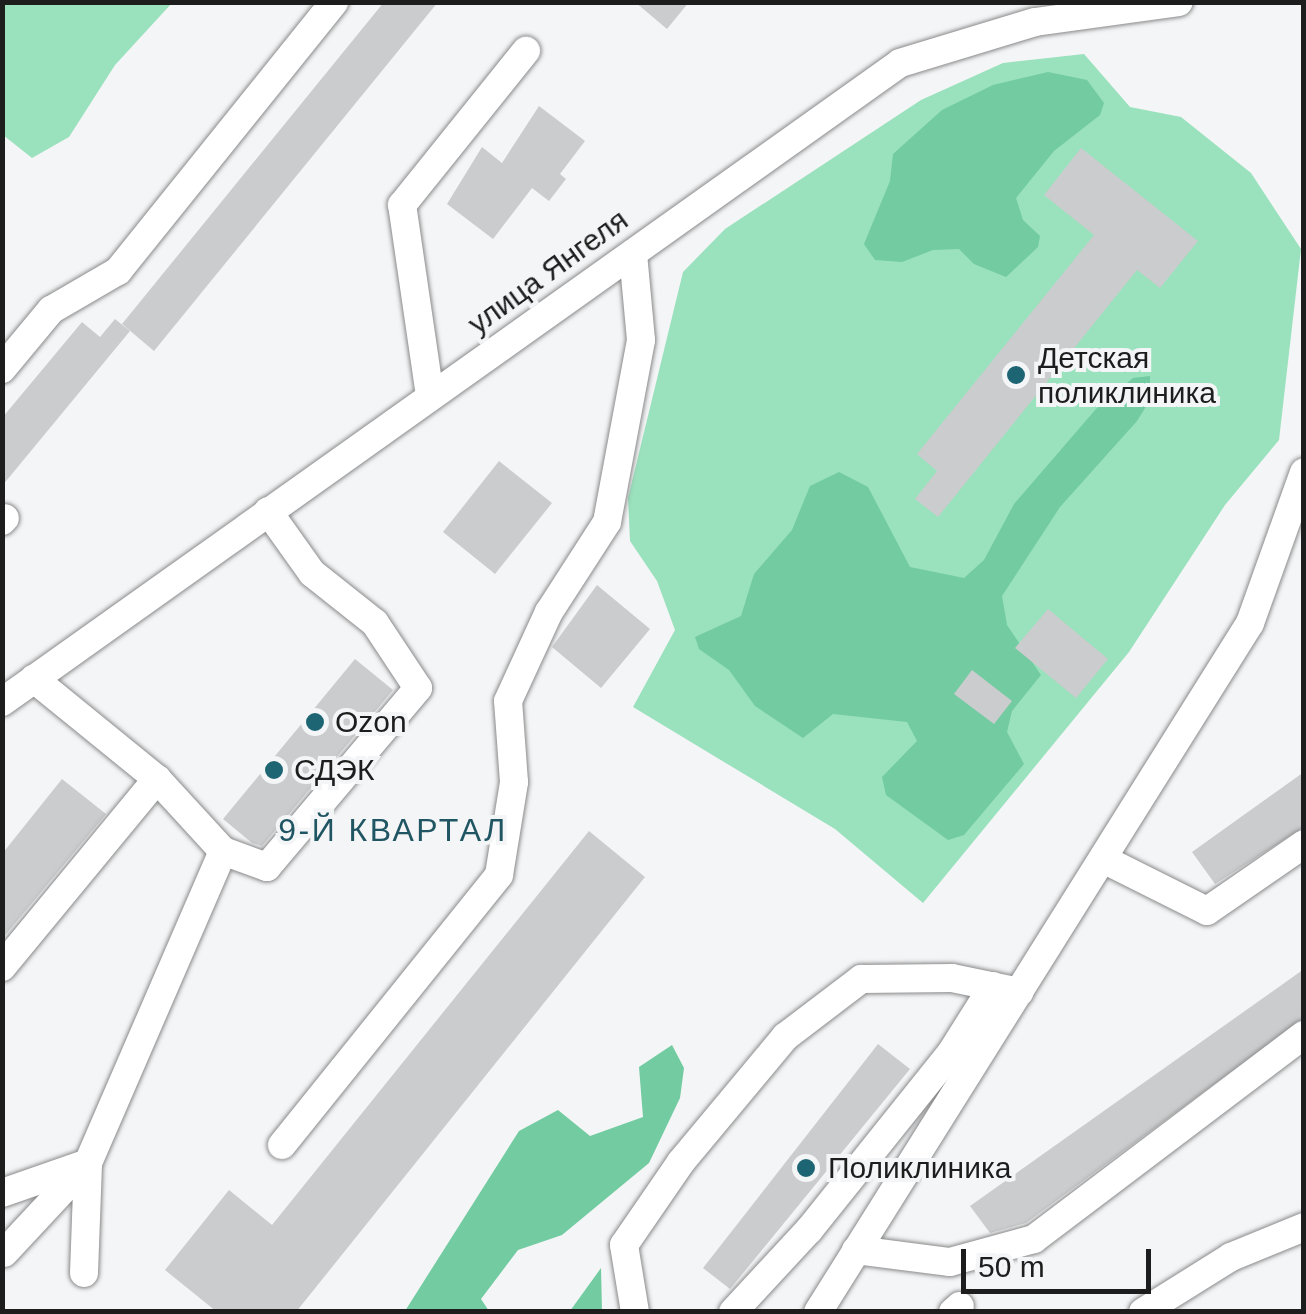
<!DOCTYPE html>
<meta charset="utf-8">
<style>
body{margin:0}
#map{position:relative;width:1306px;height:1314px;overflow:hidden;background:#f4f5f6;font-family:Arial,sans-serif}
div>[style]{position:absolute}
.green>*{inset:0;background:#9ae1bd}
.forest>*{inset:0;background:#72cba1}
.building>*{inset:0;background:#cbcccd}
.roads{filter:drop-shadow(0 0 2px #8a8a8b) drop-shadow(0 0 2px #8a8a8b)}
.minor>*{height:28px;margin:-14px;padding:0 14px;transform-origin:14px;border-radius:14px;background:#fff}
.dots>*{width:28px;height:28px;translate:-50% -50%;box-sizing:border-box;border:5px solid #f4f5f6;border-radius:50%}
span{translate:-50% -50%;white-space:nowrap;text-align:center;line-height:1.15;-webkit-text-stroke:8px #f4f5f6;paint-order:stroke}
.street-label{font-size:30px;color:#1d1d1d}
.poi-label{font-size:30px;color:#1d1d1d}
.left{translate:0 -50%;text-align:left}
.neighbourhood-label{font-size:32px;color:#205663;letter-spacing:2.5px}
.frame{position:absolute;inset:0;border:5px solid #1d1d1d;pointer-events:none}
.scale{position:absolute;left:961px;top:1249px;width:190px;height:45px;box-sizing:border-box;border:5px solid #1d1d1d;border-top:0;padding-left:12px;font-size:30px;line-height:35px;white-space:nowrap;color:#1d1d1d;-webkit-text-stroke:8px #f4f5f6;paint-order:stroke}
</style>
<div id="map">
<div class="green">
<div style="clip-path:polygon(2px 3px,3px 2px,172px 3px,115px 65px,69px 137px,32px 158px,3px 135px)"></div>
<div style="clip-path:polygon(1084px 54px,1130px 107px,1181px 117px,1251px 173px,1301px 249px,1279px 440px,1225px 505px,1129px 652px,923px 903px,835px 829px,633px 707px,675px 630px,657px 581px,630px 541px,628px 498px,683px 272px,725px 229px,921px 100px,1003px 63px)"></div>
</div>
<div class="forest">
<div style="clip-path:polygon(1048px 72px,1087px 80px,1104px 103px,1100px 115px,1054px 151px,1016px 198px,1023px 220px,1040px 236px,1038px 247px,1006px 277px,974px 264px,959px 249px,933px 250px,902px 262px,875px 260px,864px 244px,890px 181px,893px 154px,942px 110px,993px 85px)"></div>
<div style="clip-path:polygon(1150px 376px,1150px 400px,1137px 421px,1060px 507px,1002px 596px,1007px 625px,1041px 675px,1012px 711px,1007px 732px,1024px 764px,964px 835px,948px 840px,886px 795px,882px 777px,917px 741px,907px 722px,833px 714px,803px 738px,755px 706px,729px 670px,699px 649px,695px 637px,741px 616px,754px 574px,792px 530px,810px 486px,839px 472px,868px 487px,910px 567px,964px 578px,984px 560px,1014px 504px,1096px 409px,1133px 378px)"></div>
<div style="clip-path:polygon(672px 1045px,684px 1068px,680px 1098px,649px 1163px,562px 1235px,518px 1250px,481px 1299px,489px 1311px,405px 1311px,519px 1131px,558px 1110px,590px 1136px,643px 1117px,639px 1067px)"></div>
<div style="clip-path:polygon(601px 1268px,602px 1311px,570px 1311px)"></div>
</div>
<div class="building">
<div style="clip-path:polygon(384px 2px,438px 2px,154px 351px,122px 324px)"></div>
<div style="clip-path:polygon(635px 2px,689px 2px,667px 29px)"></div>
<div style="clip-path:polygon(539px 106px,585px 141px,560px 174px,566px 179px,549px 201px,532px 188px,493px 239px,447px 204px,482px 147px,502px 163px)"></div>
<div style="clip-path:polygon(1081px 148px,1198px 241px,1160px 288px,1137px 270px,938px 517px,915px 499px,937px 471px,917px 454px,1094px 235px,1044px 195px)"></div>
<div style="clip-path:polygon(115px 319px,130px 331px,2px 486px,2px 418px,82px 322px,100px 337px)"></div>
<div style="clip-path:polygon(499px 461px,552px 503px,495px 574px,443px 532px)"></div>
<div style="clip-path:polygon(597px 585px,650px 629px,601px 688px,552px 647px)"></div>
<div style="clip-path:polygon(1048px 609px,1108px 659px,1076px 698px,1015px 648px)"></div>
<div style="clip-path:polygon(355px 659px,393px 690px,262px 846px,252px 843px,223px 819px)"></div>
<div style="clip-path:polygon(972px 670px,1012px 701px,994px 724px,954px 694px)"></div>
<div style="clip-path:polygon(1304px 772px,1304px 827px,1215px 884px,1192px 852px)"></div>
<div style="clip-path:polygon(62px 779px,106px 814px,2px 939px,2px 854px)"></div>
<div style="clip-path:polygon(589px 831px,645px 877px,296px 1312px,217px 1312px,165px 1270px,229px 1190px,272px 1225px)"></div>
<div style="clip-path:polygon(1304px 969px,1304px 1018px,1026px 1223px,990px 1233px,970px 1206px)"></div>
<div style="clip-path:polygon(878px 1044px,910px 1069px,730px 1289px,703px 1268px)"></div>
</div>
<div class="roads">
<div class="minor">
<div style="left:2px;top:369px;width:77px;rotate:-50.3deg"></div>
<div style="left:51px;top:310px;width:78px;rotate:-30.2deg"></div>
<div style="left:118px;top:271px;width:345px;rotate:-51.2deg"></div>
<div style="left:430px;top:396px;width:193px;rotate:-98.3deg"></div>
<div style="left:402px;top:205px;width:198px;rotate:-51.2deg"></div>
<div style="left:2px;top:521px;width:4px;rotate:-45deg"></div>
<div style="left:2px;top:702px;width:1102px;rotate:-35.43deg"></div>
<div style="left:900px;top:63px;width:141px;rotate:-16.9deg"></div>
<div style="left:1035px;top:22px;width:145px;rotate:-7.9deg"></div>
<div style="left:223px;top:851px;width:47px;rotate:20deg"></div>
<div style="left:267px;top:867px;width:234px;rotate:-49.8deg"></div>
<div style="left:418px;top:688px;width:78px;rotate:-123.5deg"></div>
<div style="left:375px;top:623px;width:80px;rotate:-141.6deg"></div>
<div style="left:312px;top:573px;width:76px;rotate:-125.4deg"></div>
<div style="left:1105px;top:860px;width:114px;rotate:26.6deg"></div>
<div style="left:1207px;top:911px;width:118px;rotate:-34.6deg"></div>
<div style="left:2px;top:967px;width:244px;rotate:-50.5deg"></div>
<div style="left:157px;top:779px;width:159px;rotate:-140.9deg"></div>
<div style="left:282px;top:1145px;width:346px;rotate:-51.2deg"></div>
<div style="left:499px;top:875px;width:94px;rotate:-80.8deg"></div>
<div style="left:514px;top:782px;width:81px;rotate:-94.2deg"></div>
<div style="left:508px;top:701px;width:98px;rotate:-65.3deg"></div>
<div style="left:549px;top:612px;width:107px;rotate:-57.2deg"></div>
<div style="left:607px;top:522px;width:185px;rotate:-79.4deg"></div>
<div style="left:641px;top:340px;width:87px;rotate:-95.3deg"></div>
<div style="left:2px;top:1193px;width:91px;rotate:-19.2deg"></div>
<div style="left:88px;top:1163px;width:123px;rotate:133deg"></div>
<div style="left:856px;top:1250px;width:95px;rotate:7.3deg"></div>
<div style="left:950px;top:1262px;width:87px;rotate:-15.3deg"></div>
<div style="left:1034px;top:1239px;width:338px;rotate:-37.1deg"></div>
<div style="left:84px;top:1273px;width:110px;rotate:-87.9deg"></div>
<div style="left:88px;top:1163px;width:340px;rotate:-66.6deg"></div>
<div style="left:223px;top:851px;width:98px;rotate:-132.5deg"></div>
<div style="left:635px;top:1312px;width:68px;rotate:-99.3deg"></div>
<div style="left:624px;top:1245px;width:101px;rotate:-55.5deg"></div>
<div style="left:681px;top:1162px;width:163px;rotate:-50.2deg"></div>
<div style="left:785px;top:1037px;width:96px;rotate:-37.3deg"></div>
<div style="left:861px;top:979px;width:91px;rotate:-0.6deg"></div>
<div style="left:952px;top:978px;width:69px;rotate:11.6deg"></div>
<div style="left:733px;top:1312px;width:112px;rotate:-47.2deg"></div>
<div style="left:809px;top:1230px;width:227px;rotate:-51.3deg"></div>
<div style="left:951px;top:1053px;width:79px;rotate:-57.9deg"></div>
<div style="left:818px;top:1312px;width:813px;rotate:-57.91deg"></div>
<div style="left:1250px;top:623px;width:160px;rotate:-70.3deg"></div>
<div style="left:953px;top:1312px;width:9px;rotate:-41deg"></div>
<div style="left:1143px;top:1312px;width:104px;rotate:-32deg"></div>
<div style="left:1231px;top:1257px;width:79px;rotate:-22.3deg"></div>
</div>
</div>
<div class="dots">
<div style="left:1016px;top:375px;background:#1e6574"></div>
<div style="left:315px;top:722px;background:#1e6574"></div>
<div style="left:274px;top:770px;background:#1e6574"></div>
<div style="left:806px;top:1168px;background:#1e6574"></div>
</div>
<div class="street-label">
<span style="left:548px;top:272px;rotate:-36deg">улица Янгеля</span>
</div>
<div class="poi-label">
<span class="left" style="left:1038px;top:375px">Детская<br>поликлиника</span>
<span class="left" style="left:335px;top:722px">Ozon</span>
<span class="left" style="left:294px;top:770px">СДЭК</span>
<span class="left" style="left:828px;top:1168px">Поликлиника</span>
</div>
<div class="neighbourhood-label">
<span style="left:393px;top:830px">9-Й КВАРТАЛ</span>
</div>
<div class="frame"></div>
<div class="scale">50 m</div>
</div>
